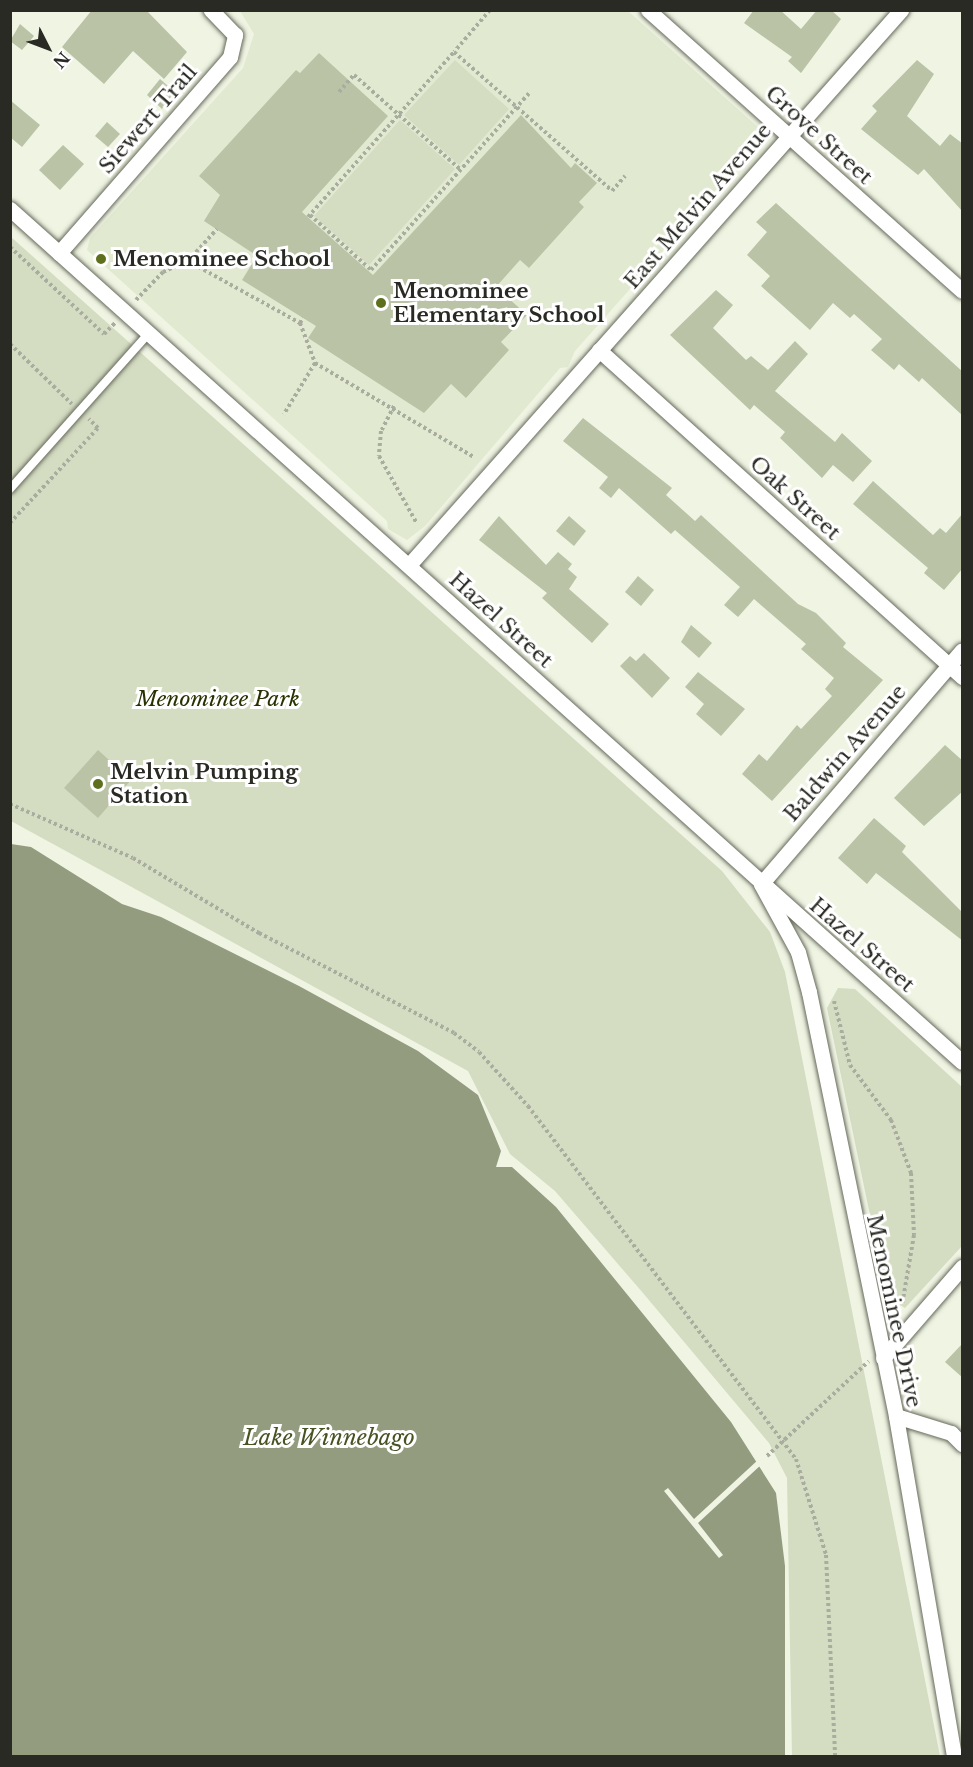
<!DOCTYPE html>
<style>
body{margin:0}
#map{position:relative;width:973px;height:1767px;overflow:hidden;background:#eff4e3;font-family:"Libre Baskerville",serif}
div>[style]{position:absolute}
.built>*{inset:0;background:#e2e9d1}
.green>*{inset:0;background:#d4dcc2}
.water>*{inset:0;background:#939c7f}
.pier>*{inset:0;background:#eff4e3}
.building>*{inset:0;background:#bac3a6}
.path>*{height:4px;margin-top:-2px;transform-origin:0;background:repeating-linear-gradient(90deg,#a9ad9f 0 3px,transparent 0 6px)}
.roads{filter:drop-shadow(0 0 2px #65695a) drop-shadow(0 0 2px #65695a)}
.lane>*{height:8px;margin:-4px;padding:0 4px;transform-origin:4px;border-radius:4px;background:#fff}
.street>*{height:15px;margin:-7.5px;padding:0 7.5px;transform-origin:7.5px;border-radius:7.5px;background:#fff}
.dots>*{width:16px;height:16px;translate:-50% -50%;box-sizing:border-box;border:3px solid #fff;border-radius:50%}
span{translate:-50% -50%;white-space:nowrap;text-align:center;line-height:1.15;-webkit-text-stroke:6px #fff;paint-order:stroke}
.street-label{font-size:21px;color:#282a23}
.poi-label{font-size:21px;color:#282a23;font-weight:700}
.left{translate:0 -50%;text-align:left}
.park-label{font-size:21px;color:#283200;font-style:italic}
.water-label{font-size:22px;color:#485324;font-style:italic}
.frame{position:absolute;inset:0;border:12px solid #282a23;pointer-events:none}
.north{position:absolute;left:18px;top:18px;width:60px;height:60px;-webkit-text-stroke:4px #fff;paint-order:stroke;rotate:132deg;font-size:16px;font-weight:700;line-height:24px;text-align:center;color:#282a23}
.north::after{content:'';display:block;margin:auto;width:21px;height:27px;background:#282a23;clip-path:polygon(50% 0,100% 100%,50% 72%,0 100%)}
</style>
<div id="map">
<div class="built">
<div style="clip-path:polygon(240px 11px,628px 11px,759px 128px,763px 139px,575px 351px,568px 367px,560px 368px,425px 526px,407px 540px,388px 529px,387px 521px,87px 250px,90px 238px,243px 68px,254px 34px)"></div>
</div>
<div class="green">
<div style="clip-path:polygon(455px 60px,509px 109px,459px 165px,404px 115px)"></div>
<div style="clip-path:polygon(400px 120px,455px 169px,369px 265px,314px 216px)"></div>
<div style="clip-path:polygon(11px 237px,722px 871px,770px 932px,785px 972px,940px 1756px,792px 1756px,787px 1478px,769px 1443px,643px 1293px,555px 1191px,510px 1154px,468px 1071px,11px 821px)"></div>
<div style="clip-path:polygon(838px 988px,855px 989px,962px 1087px,962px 1246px,905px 1308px,887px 1297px,827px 1008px)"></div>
</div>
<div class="water">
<div style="clip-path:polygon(11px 844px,31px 847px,122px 904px,161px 917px,299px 986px,418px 1051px,478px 1095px,501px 1151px,496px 1167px,512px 1167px,556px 1207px,731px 1422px,776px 1493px,785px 1566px,785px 1756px,11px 1756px)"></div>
</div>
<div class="pier">
<div style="clip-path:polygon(759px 1459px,762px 1464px,698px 1523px,723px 1555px,719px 1558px,664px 1491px,668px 1488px,694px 1519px)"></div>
</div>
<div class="building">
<div style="clip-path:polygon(92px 10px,146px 10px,187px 52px,164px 79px,133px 51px,104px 84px,62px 47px)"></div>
<div style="clip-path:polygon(754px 10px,780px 10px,801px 29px,817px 10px,831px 10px,841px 19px,801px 73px,788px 61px,792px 57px,744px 23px)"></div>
<div style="clip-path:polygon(20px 24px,34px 36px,22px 50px,10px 41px)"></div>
<div style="clip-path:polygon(319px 53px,388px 116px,302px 212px,373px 275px,521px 115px,571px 168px,575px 163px,597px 183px,579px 202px,584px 207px,529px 268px,520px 260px,496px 287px,527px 315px,501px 342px,509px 350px,466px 398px,451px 384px,424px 413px,308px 338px,316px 326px,242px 280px,257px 256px,204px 221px,220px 195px,199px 176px,296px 70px,300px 73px)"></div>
<div style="clip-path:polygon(917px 60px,934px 74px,907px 116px,940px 146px,950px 134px,963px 144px,963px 212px,924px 169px,918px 175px,861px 129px,877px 111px,872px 106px)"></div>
<div style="clip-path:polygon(160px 79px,176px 93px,162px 109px,147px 95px)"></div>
<div style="clip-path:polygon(10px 100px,40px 125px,22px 147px,10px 137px)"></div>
<div style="clip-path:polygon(107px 122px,120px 134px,108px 147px,95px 136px)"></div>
<div style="clip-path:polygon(63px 145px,84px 164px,60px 190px,39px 170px)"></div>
<div style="clip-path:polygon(776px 203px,963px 372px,963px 416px,922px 378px,919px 382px,899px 364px,894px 370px,871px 350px,882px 339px,854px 314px,850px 318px,833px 303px,810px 330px,761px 286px,770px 276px,747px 255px,767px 232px,756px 222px)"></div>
<div style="clip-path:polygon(716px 290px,733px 305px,713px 328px,746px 360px,751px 356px,768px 370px,795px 341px,808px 354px,775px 391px,835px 442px,842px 433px,872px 461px,853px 482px,833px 465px,822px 478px,780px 438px,785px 432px,754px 405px,750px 410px,670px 335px)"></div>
<div style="clip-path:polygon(583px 418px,672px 488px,666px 495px,695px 521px,701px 515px,798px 604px,816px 613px,846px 643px,843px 647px,883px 680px,772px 801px,742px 774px,759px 754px,767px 761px,797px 725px,801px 729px,832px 696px,825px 689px,834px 678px,801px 649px,806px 644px,754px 599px,738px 617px,724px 605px,740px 587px,675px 530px,671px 534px,619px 488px,611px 498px,599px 488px,608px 477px,563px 441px)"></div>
<div style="clip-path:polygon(873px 481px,933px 535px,940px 528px,946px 533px,963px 513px,963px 568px,944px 590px,924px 573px,928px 568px,853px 504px)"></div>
<div style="clip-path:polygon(499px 516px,546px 565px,558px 552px,572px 564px,568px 569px,577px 577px,569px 589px,609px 624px,592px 643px,542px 598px,547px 593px,479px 540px)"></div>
<div style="clip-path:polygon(569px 516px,586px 531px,574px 546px,556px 531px)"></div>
<div style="clip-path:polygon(638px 576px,654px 590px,641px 606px,625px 592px)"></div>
<div style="clip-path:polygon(691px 625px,712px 643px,699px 658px,681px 642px)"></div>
<div style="clip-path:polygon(644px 653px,670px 678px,652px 698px,620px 666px,630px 656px,636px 661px)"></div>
<div style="clip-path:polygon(698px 672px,745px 709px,721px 736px,696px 714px,704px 704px,685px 687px)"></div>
<div style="clip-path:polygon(945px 745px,963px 761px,963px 791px,924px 826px,894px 798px)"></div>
<div style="clip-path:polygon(98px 750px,131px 780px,98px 818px,64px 788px)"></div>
<div style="clip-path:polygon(874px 818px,906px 846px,902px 852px,963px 913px,963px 941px,876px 873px,867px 884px,838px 858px)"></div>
<div style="clip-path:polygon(963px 1343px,963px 1378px,945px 1362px)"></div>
</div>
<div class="path">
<div style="left:490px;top:10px;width:55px;rotate:130.6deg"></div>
<div style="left:454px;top:52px;width:210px;rotate:41.3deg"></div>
<div style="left:612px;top:191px;width:20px;rotate:-49deg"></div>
<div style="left:339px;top:92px;width:23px;rotate:-49deg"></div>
<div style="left:354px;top:75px;width:143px;rotate:41.6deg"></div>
<div style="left:310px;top:215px;width:82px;rotate:42deg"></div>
<div style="left:371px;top:270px;width:237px;rotate:-48.2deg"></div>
<div style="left:308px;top:217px;width:220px;rotate:-48.5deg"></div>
<div style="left:10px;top:247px;width:128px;rotate:42.8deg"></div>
<div style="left:104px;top:334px;width:16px;rotate:-45deg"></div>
<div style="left:188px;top:261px;width:128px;rotate:29deg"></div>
<div style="left:300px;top:323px;width:43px;rotate:69.4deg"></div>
<div style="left:315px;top:363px;width:60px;rotate:121.3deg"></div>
<div style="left:136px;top:300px;width:39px;rotate:-46deg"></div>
<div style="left:163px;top:272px;width:27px;rotate:-24deg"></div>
<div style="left:188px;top:261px;width:43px;rotate:-47.8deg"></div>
<div style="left:300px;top:323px;width:6px;rotate:-59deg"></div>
<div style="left:10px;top:344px;width:86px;rotate:44.1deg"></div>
<div style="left:315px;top:363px;width:185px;rotate:30.6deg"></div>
<div style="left:394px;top:406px;width:28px;rotate:117deg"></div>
<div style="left:381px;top:431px;width:25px;rotate:95deg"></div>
<div style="left:379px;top:456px;width:76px;rotate:60.7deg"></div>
<div style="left:10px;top:523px;width:129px;rotate:-47.2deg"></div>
<div style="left:98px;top:428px;width:13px;rotate:-135deg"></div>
<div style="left:10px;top:804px;width:134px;rotate:23.7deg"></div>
<div style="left:133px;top:858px;width:147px;rotate:30.8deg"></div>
<div style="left:259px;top:933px;width:219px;rotate:27.1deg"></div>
<div style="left:454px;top:1033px;width:31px;rotate:37deg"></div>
<div style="left:479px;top:1052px;width:73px;rotate:47.8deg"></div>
<div style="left:528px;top:1106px;width:443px;rotate:52.8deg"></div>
<div style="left:796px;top:1459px;width:101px;rotate:72.6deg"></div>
<div style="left:826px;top:1555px;width:201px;rotate:87.4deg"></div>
<div style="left:834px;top:1001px;width:66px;rotate:76deg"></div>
<div style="left:850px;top:1065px;width:69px;rotate:53.3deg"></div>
<div style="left:891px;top:1120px;width:57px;rotate:69.3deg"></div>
<div style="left:911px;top:1173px;width:62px;rotate:87.2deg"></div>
<div style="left:914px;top:1235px;width:71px;rotate:99.7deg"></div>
<div style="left:767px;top:1456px;width:139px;rotate:-43deg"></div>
</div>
<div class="roads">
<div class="lane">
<div style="left:10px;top:489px;width:209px;rotate:-48.3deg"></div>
</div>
<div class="street">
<div style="left:648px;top:10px;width:421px;rotate:41.8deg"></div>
<div style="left:10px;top:209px;width:1278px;rotate:41.86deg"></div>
<div style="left:59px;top:253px;width:260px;rotate:-48.9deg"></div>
<div style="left:230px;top:57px;width:23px;rotate:-77deg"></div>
<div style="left:235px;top:35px;width:35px;rotate:-134deg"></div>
<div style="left:599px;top:350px;width:489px;rotate:42deg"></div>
<div style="left:409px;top:565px;width:742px;rotate:-48.44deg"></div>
<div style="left:883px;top:1358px;width:121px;rotate:-49deg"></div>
<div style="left:896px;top:1416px;width:58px;rotate:17.2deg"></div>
<div style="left:951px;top:1433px;width:16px;rotate:45deg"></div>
<div style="left:954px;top:1756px;width:345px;rotate:-99.7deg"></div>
<div style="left:896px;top:1416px;width:433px;rotate:-101.6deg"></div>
<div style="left:809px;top:992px;width:41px;rotate:-105.4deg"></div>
<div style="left:798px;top:952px;width:77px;rotate:-118.6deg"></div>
<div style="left:761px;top:884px;width:308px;rotate:-49.3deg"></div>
</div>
</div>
<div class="dots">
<div style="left:101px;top:259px;background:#5e701e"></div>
<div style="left:381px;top:303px;background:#5e701e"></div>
<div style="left:98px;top:784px;background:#5e701e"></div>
</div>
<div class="street-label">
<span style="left:148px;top:119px;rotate:-49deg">Siewert Trail</span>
<span style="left:819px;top:135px;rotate:42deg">Grove Street</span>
<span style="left:698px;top:206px;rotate:-49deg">East Melvin Avenue</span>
<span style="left:795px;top:498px;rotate:42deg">Oak Street</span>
<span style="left:501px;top:620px;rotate:42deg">Hazel Street</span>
<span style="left:845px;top:753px;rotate:-49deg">Baldwin Avenue</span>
<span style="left:862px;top:945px;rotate:41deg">Hazel Street</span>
<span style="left:894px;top:1311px;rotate:78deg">Menominee Drive</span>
</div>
<div class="poi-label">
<span class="left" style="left:113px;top:259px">Menominee School</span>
<span class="left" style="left:393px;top:303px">Menominee<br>Elementary School</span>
<span class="left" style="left:110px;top:784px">Melvin Pumping<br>Station</span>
</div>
<div class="park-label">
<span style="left:218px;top:699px">Menominee Park</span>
</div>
<div class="water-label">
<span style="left:329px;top:1438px">Lake Winnebago</span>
</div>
<div class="frame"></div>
<div class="north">N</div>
</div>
